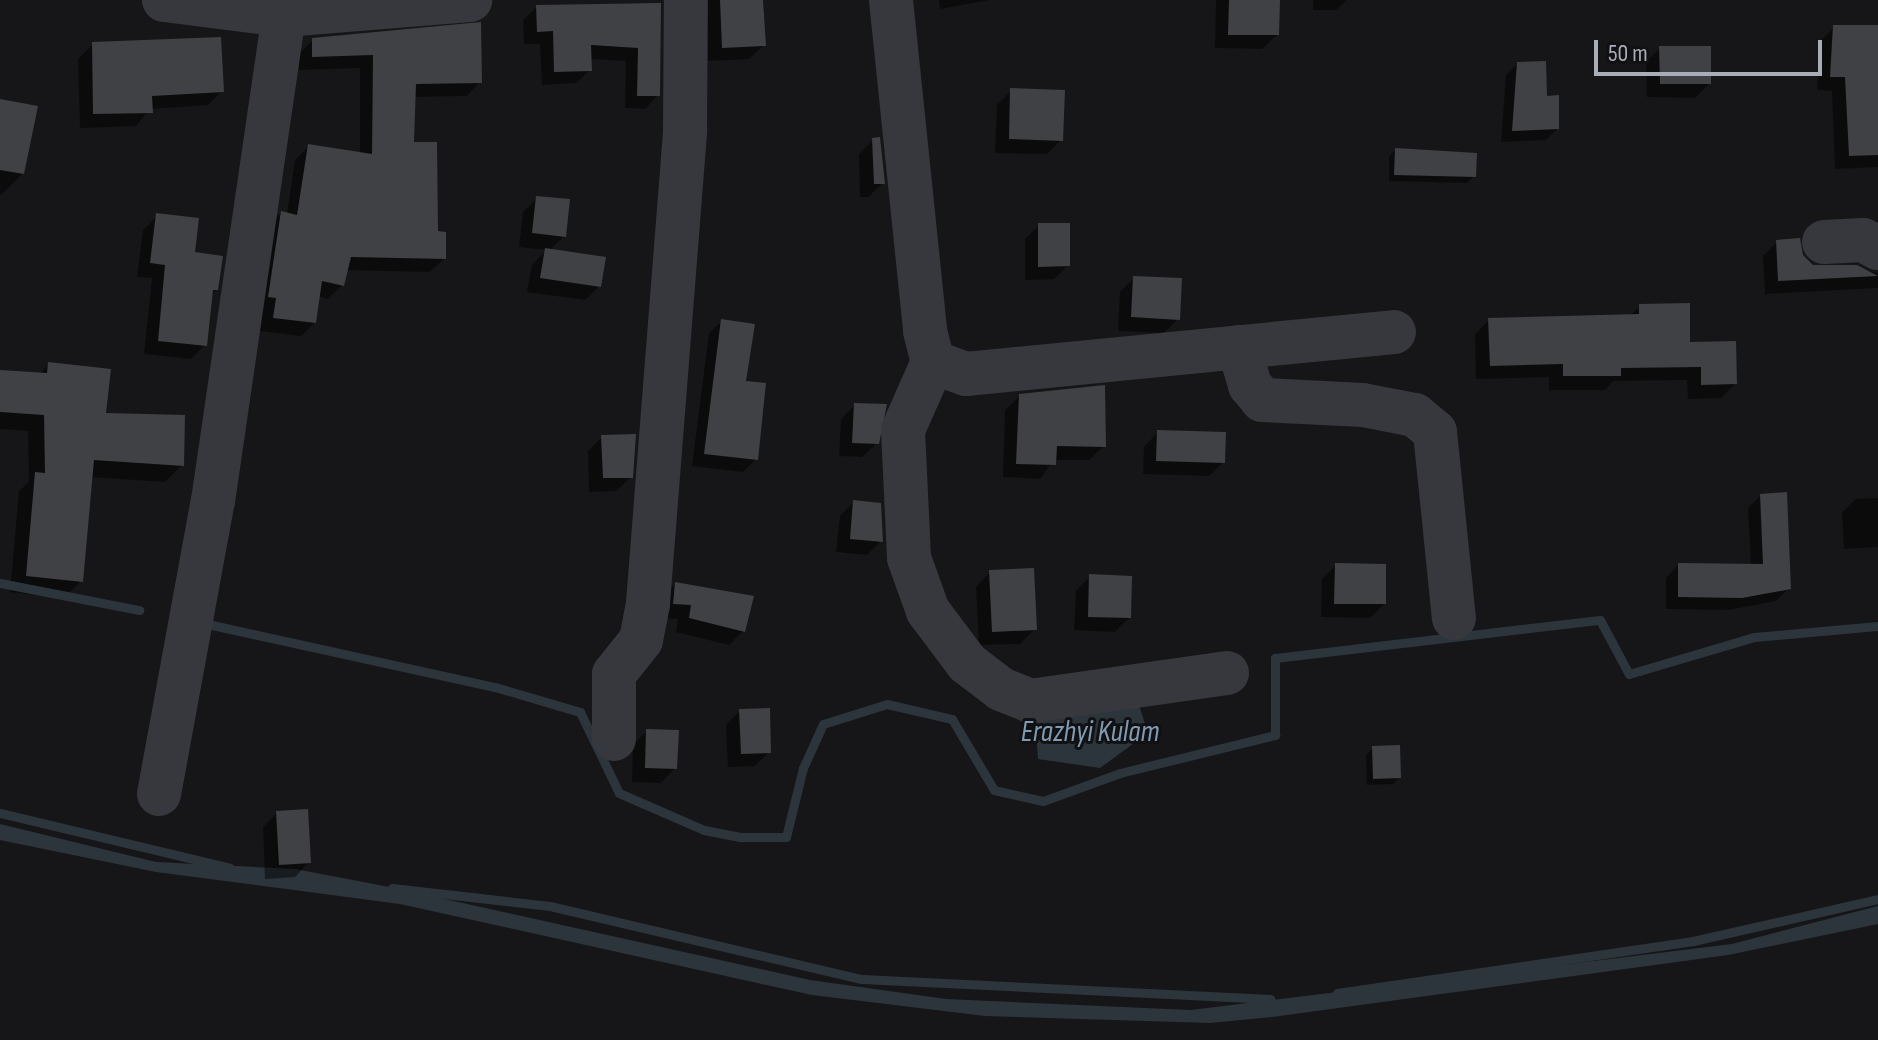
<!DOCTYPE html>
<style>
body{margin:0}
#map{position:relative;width:1878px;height:1040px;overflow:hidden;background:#161618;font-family:"Sofia Sans Condensed",sans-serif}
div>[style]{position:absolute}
.water>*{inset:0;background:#2c353c}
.shadow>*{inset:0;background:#0007}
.stream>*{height:9px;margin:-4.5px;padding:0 4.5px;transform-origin:4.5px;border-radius:4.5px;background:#2c353c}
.building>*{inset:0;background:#404145}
.minor>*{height:44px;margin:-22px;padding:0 22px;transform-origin:22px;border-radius:22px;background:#37383d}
span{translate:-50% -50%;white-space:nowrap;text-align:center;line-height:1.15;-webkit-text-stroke:6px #111113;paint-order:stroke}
.water-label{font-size:30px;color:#7f9bb3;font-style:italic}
.scale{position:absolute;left:1594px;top:40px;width:228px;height:36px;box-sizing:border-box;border:4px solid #a8adb8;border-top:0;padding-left:10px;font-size:24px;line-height:28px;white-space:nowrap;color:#a8adb8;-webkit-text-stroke:6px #111113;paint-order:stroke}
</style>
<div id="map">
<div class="water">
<div style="clip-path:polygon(1134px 690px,1148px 733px,1100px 768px,1038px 759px,1034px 704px)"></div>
<div style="clip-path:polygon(0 824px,156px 862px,295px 869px,400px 889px,810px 980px,946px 999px,1191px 1010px,1732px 944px,1878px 906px,1878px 924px,1728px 955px,1272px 1017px,1210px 1023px,985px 1016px,812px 995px,400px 904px,156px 872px,0 840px)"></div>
</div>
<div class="shadow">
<div style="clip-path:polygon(706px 0,761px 0,764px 45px,749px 59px,708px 61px)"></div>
<div style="clip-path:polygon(939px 0,989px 0,940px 9px)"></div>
<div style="clip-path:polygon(1216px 0,1278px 0,1277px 35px,1262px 49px,1215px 48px)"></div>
<div style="clip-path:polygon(1313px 0,1347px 0,1336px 10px,1313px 10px)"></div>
<div style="clip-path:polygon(659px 5px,658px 95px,645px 109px,625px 108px,626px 61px,589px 59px,590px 70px,576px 83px,542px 85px,540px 44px,524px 44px,523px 20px,537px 7px)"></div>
<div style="clip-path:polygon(479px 24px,480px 82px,467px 96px,414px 97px,412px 144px,444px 259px,430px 272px,345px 270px,342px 285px,328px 299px,318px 296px,315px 322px,301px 336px,260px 331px,267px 227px,281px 213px,287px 214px,295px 160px,309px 146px,360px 154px,360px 68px,299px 70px,299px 54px,313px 40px)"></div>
<div style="clip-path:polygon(1834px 27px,1878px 27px,1878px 167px,1835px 169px,1832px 91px,1817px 90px,1820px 42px)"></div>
<div style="clip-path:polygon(93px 44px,222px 91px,208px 105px,150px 109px,136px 126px,80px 128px,78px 59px)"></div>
<div style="clip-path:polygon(1660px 48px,1709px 84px,1695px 98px,1647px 97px,1646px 62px)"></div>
<div style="clip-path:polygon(1517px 64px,1545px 98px,1557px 129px,1546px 140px,1501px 142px,1506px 75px)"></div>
<div style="clip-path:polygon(1011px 91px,1061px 140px,1047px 154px,995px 153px,997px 105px)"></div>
<div style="clip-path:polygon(0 101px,22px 174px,1px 195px,0 194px)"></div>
<div style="clip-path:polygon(873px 140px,883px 183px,868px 197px,860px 197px,859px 154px)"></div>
<div style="clip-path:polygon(1396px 150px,1474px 176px,1467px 183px,1389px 181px,1389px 156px)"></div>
<div style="clip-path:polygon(537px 198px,564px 236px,549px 251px,599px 286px,585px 300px,527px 292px,532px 265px,546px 250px,519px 247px,523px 212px)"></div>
<div style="clip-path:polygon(157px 216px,217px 289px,210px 296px,205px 345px,191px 359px,144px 354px,152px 278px,137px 277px,143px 230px)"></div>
<div style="clip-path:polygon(1039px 225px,1068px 265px,1054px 279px,1025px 280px,1025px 239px)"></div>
<div style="clip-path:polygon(1777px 242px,1813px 266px,1857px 267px,1878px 274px,1878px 288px,1765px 294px,1763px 256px)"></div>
<div style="clip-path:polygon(1134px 278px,1178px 319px,1164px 333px,1118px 331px,1120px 292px)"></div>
<div style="clip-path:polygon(1640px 306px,1735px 384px,1721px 398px,1688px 399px,1687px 380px,1613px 381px,1605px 390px,1549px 390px,1549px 377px,1476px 379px,1475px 334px,1489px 320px,1630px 316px)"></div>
<div style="clip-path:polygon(722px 321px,744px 383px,756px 459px,743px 472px,692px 466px,709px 333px)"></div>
<div style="clip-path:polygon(49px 364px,104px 415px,182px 465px,165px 482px,90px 477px,81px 581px,64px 598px,10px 592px,19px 491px,29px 482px,28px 431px,0 429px,0 372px,39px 375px)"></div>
<div style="clip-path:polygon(1020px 396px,1104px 446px,1089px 460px,1054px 460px,1040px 479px,1003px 477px,1005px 410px)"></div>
<div style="clip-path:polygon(855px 405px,877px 443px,862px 457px,839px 456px,841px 419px)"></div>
<div style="clip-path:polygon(1158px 432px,1223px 462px,1209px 476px,1143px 474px,1144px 447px)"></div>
<div style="clip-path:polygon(602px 437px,631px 477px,616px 491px,589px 492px,588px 451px)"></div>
<div style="clip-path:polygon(1760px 496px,1789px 588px,1776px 601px,1728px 610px,1666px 609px,1666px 578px,1678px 565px,1751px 566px,1748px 508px)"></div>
<div style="clip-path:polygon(1878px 498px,1878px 547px,1844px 549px,1842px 513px,1856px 499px)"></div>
<div style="clip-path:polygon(854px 502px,881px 541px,867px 555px,836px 552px,840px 516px)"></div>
<div style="clip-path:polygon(1336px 565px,1384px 604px,1370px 618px,1321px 617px,1322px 579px)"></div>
<div style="clip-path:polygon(990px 572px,1035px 629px,1020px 644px,979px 645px,976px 587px)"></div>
<div style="clip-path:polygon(1090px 577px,1129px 618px,1115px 632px,1074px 630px,1076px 591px)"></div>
<div style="clip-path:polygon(675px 584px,743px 631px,729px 645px,676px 632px,678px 619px,660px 618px,661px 598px)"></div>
<div style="clip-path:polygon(740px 711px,769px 752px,755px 766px,728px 767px,726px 725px)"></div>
<div style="clip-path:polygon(647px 731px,675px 768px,661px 783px,632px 782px,633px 745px)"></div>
<div style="clip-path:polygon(1373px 748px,1399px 777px,1393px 784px,1367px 785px,1366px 755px)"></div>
<div style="clip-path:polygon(277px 813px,309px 862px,295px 877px,265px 879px,263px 827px)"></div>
</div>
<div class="stream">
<div style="left:0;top:583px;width:142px;rotate:11deg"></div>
<div style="left:203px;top:623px;width:299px;rotate:12.4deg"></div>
<div style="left:495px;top:687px;width:89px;rotate:16.4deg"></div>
<div style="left:580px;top:712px;width:90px;rotate:64.3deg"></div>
<div style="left:619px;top:793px;width:93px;rotate:23.5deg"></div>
<div style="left:704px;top:830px;width:38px;rotate:11deg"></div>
<div style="left:741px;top:837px;width:45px"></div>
<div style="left:786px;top:837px;width:71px;rotate:-76.2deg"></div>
<div style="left:803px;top:768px;width:48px;rotate:-65.6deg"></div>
<div style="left:823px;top:724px;width:67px;rotate:-17.4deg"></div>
<div style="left:887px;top:704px;width:67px;rotate:13deg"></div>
<div style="left:952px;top:719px;width:82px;rotate:59.4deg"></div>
<div style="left:994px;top:790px;width:50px;rotate:12.7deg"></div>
<div style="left:1043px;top:801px;width:82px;rotate:-20deg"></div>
<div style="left:1120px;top:773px;width:160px;rotate:-13.8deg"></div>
<div style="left:1275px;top:735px;width:77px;rotate:-90deg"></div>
<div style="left:1275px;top:658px;width:327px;rotate:-6.7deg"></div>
<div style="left:1600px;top:620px;width:61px;rotate:61.8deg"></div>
<div style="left:1629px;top:674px;width:130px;rotate:-16.5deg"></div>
<div style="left:1754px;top:637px;width:124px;rotate:-5.1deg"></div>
<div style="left:0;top:813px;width:236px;rotate:13.4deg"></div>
<div style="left:392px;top:888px;width:159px;rotate:6.5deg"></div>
<div style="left:550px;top:906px;width:320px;rotate:13.2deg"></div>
<div style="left:862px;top:979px;width:409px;rotate:2.8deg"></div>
<div style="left:1337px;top:993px;width:360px;rotate:-8.3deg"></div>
<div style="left:1693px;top:941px;width:190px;rotate:-12.8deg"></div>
</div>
<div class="building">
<div style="clip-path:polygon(720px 0,763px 0,766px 46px,722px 48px)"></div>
<div style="clip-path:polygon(1229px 0,1280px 0,1279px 35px,1228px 35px)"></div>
<div style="clip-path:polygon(661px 3px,660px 96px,637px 96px,638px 48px,591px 45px,592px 71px,554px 72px,553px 31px,537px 32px,536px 5px)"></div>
<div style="clip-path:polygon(481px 22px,482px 83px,416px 84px,414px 142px,437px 142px,438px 231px,446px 232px,446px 259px,351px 257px,344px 286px,322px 281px,316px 323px,273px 318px,276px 298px,268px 297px,281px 211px,297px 215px,308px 144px,372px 154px,373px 55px,312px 57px,312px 38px)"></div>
<div style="clip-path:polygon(1833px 25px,1878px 25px,1878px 155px,1849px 156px,1845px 77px,1830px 77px)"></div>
<div style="clip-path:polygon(221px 37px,224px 92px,152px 96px,153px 113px,93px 114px,92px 42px)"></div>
<div style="clip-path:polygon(1659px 46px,1711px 46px,1711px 84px,1660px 84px)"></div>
<div style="clip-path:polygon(1546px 61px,1547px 96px,1559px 95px,1559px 129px,1512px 131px,1517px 62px)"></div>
<div style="clip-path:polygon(1010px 88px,1065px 90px,1063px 141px,1009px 139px)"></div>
<div style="clip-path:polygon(0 99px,38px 106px,24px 174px,0 170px)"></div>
<div style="clip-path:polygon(880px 137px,885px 184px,874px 184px,872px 138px)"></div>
<div style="clip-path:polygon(1395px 148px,1477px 153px,1476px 177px,1394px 175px)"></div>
<div style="clip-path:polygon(536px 196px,570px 199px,566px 237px,532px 233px)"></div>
<div style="clip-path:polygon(156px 213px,199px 218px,195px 252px,223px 256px,218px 290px,213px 290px,207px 346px,158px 341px,165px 265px,150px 263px)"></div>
<div style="clip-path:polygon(1038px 223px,1070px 223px,1070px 266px,1038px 267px)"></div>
<div style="clip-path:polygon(1800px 238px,1803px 255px,1813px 265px,1857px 265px,1878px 276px,1778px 281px,1776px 240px)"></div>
<div style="clip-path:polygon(545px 248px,606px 257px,601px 287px,540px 278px)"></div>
<div style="clip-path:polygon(1133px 276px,1182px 278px,1180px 320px,1131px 317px)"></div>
<div style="clip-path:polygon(1690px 303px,1690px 342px,1736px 341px,1737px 384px,1701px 385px,1701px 367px,1621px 368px,1621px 376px,1563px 376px,1563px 364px,1490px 366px,1488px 318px,1639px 314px,1639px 304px)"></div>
<div style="clip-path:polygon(721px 319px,755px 324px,746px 381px,766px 383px,758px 460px,704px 454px)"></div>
<div style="clip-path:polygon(48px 362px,111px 369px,106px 413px,185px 415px,184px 466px,94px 460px,83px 582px,26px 576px,35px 472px,45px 473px,44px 415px,0 412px,0 370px,47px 373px)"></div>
<div style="clip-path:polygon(1105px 385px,1106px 447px,1057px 446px,1056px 465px,1016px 464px,1019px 394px)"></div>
<div style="clip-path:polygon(854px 403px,887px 404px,879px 444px,852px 443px)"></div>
<div style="clip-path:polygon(1157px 430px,1226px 432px,1225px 463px,1156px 461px)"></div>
<div style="clip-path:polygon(636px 434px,633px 478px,603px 478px,601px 435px)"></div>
<div style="clip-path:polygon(1787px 492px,1791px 589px,1742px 598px,1678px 597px,1678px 563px,1763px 564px,1760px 494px)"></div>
<div style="clip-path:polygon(853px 500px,881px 503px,883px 542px,850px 539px)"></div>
<div style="clip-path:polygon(1335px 563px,1386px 564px,1386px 604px,1334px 604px)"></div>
<div style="clip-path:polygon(1034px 568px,1037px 630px,992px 632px,989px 570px)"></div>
<div style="clip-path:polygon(1089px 574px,1132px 576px,1131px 618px,1088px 617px)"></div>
<div style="clip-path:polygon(675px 582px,754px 596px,745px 632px,689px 618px,691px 605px,673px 604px)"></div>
<div style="clip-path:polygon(770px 708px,771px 753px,741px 754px,739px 709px)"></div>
<div style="clip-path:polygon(646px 729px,679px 730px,677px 769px,645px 768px)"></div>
<div style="clip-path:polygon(1400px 745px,1401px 778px,1373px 779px,1372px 746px)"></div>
<div style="clip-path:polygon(308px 809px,311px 863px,279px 865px,276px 811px)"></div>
</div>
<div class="minor">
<div style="left:164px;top:0;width:121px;rotate:7.1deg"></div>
<div style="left:284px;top:15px;width:187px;rotate:-4.6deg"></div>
<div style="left:891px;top:0;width:333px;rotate:84.1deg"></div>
<div style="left:925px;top:331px;width:32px;rotate:76deg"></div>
<div style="left:933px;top:362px;width:35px;rotate:20deg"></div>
<div style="left:966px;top:374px;width:430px;rotate:-5.6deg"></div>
<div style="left:1824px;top:242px;width:39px;rotate:-3deg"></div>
<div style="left:1863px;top:240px;width:17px;rotate:28deg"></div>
<div style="left:1239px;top:347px;width:40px;rotate:74deg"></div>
<div style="left:1250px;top:385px;width:19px;rotate:51deg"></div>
<div style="left:1262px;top:400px;width:101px;rotate:2.8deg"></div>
<div style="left:1363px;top:405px;width:53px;rotate:10.9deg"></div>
<div style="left:1415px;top:415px;width:26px;rotate:40deg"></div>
<div style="left:1435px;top:432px;width:187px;rotate:84.2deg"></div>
<div style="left:933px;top:362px;width:74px;rotate:113.8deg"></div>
<div style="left:903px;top:430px;width:128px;rotate:87.3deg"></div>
<div style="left:909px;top:558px;width:56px;rotate:70.3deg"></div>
<div style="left:928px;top:611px;width:65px;rotate:53.1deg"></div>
<div style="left:967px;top:663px;width:43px;rotate:37.4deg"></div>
<div style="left:1001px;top:689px;width:31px;rotate:22deg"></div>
<div style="left:1030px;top:701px;width:199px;rotate:-8.1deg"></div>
<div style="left:614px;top:739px;width:65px;rotate:-90deg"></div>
<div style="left:614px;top:674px;width:43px;rotate:-51.5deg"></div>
<div style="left:641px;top:640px;width:38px;rotate:-79deg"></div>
<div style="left:648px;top:603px;width:475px;rotate:-85.5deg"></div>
<div style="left:685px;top:129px;width:129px;rotate:-89.6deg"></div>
<div style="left:159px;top:794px;width:298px;rotate:-79.6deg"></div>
<div style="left:213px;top:501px;width:491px;rotate:-81.7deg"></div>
<div style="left:284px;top:15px;width:15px;rotate:-98deg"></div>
</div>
<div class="water-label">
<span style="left:1090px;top:732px">Erazhyi Kulam</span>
</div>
<div class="scale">50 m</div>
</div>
